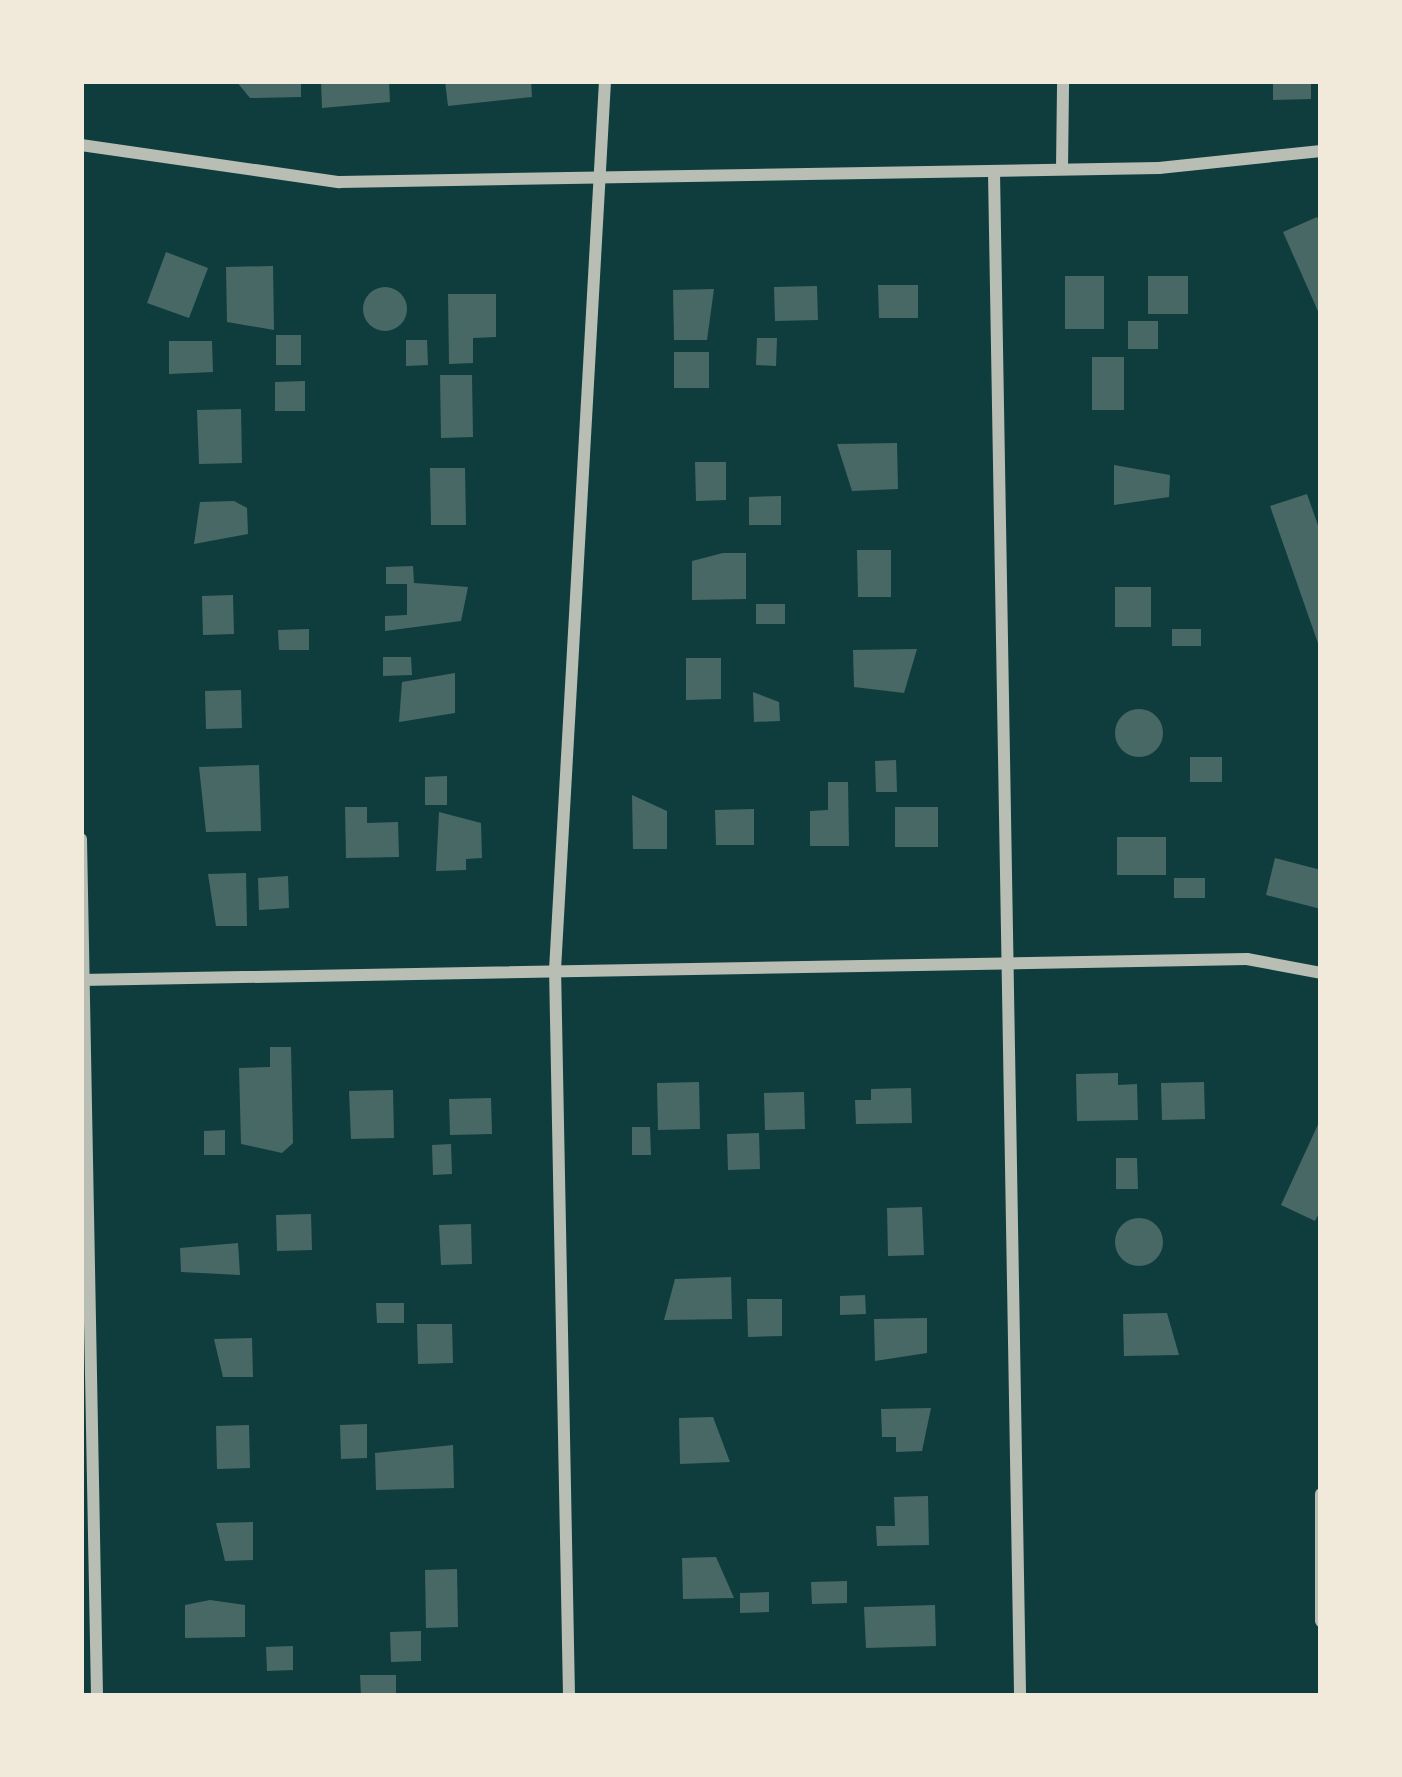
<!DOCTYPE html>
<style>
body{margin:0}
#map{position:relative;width:1402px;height:1777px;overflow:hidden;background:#0f3d3e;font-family:Ubuntu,sans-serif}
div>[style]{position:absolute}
.building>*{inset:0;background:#486865}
.round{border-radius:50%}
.minor>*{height:12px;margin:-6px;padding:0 6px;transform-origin:6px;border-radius:6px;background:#b8beb3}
span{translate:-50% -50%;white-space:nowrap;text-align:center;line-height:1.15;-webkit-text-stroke:9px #f1e9da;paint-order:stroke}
.frame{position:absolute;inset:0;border:84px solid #f1e9da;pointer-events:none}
</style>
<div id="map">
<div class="building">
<div style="clip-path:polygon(236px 81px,301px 81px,301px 97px,250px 98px)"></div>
<div style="clip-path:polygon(321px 81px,389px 81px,390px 102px,322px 108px)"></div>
<div style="clip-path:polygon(445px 81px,531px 81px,532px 97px,448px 106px)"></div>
<div style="clip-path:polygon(1273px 81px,1311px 81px,1311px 99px,1273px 100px)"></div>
<div style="clip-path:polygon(1317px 217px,1321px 225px,1321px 318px,1283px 232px)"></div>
<div style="clip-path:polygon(166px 252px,208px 268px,189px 318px,147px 303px)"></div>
<div style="clip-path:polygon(273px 266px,274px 330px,227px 322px,226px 267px)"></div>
<div style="clip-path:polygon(1065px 276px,1104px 276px,1104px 329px,1065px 329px)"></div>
<div style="clip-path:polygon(1148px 276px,1188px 276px,1188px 314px,1148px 314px)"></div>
<div style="clip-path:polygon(878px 285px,918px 285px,918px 318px,879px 318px)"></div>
<div style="clip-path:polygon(817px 286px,818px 320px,775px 321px,774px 287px)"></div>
<div class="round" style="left:363px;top:287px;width:44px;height:44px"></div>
<div style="clip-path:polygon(714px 289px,707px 340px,674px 340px,673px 290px)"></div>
<div style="clip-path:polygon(448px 294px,496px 294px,496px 337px,473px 338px,473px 363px,449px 364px)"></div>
<div style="clip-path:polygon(1128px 321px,1158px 321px,1158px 349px,1128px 349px)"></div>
<div style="clip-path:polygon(276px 335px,301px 335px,301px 365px,276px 365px)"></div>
<div style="clip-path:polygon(757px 338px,777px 338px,776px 366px,756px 365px)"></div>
<div style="clip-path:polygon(406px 340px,427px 340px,428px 365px,406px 366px)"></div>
<div style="clip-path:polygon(169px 341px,212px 341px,213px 372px,169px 374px)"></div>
<div style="clip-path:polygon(674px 352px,709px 352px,709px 388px,674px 388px)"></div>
<div style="clip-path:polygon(1092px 357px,1124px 357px,1124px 410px,1092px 410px)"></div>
<div style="clip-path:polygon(440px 375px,472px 375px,473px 437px,441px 438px)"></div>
<div style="clip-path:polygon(305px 381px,305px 411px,275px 411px,275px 382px)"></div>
<div style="clip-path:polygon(241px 409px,242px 463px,199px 464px,197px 410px)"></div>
<div style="clip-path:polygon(897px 443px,898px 489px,852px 491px,837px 444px)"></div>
<div style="clip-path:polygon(695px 462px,726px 462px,726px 500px,696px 501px)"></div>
<div style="clip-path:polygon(1114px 465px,1170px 475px,1169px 497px,1114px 505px)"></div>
<div style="clip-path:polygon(430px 468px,465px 468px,466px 525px,431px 525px)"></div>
<div style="clip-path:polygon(1307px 494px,1321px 534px,1320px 649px,1270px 506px)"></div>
<div style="clip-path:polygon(781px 496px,781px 525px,749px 525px,749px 497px)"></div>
<div style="clip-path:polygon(234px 501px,247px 508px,248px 534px,194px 544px,200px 502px)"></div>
<div style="clip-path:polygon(857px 550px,891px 550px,891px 597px,858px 597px)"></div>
<div style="clip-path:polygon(723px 553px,746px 553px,746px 599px,692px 600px,692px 561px)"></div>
<div style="clip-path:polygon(413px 566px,414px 583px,468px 587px,461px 621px,385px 631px,385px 616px,407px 615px,407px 584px,386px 584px,386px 567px)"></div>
<div style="clip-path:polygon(1115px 587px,1151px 587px,1151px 627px,1115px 627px)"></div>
<div style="clip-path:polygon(233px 595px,234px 634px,203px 635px,202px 596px)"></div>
<div style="clip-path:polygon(756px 604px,785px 604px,785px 624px,756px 624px)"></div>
<div style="clip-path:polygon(309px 629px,309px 650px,279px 650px,278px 630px)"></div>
<div style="clip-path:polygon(1172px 629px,1201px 629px,1201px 646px,1172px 646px)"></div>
<div style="clip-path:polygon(917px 649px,904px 693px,854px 687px,853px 650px)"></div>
<div style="clip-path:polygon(383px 657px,411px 657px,412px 675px,383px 676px)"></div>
<div style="clip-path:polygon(686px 658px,721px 658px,721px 699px,686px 700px)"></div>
<div style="clip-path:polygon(455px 673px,455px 713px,399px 722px,402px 682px)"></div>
<div style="clip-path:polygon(241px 690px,242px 728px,206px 729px,205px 691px)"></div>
<div style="clip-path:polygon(753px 692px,779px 702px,780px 721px,754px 722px)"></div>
<div class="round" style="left:1115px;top:709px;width:48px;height:48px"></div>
<div style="clip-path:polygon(1190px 757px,1222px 757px,1222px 782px,1190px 782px)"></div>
<div style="clip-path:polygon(896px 760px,897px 792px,876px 792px,875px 761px)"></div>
<div style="clip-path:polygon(259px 765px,261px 831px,206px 832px,199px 767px)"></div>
<div style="clip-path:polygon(447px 776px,447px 805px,425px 805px,425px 777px)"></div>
<div style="clip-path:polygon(828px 782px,848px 782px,849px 846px,810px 846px,810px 811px,828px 810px)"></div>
<div style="clip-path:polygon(632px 795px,667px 811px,667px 849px,633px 849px)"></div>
<div style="clip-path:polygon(345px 807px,367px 807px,367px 823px,398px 822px,399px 857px,346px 858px)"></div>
<div style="clip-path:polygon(895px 807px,938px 807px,938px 847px,895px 847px)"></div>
<div style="clip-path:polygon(754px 809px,754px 845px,716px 845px,715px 810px)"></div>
<div style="clip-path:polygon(439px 812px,481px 823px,482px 858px,466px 859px,466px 870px,436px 871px)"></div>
<div style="clip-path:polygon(1117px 837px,1166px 837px,1166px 875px,1117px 875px)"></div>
<div style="clip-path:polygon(1275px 858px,1321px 870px,1321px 909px,1266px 895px)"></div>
<div style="clip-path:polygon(246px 873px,247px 926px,216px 926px,208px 874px)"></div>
<div style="clip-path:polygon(288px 876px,289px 908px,259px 910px,258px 878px)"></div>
<div style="clip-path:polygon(1174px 878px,1205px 878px,1205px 898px,1174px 898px)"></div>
<div style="clip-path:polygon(270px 1047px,291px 1047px,293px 1143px,282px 1153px,241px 1144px,239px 1068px,270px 1067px)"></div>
<div style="clip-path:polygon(1118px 1073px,1118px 1085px,1137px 1084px,1138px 1120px,1077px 1121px,1076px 1074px)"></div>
<div style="clip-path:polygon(699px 1082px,700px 1129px,658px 1130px,657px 1083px)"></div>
<div style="clip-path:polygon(1204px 1082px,1205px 1119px,1162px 1120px,1161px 1083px)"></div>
<div style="clip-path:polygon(911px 1088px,912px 1123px,856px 1124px,855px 1100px,871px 1100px,871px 1089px)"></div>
<div style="clip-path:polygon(393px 1090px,394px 1138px,351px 1139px,349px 1091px)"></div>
<div style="clip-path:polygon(804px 1092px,805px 1129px,765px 1130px,764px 1093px)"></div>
<div style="clip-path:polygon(491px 1098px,492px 1134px,450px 1135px,449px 1099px)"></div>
<div style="clip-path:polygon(1321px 1118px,1321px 1209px,1315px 1221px,1281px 1205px)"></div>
<div style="clip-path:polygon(632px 1127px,650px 1127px,651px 1155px,632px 1155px)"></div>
<div style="clip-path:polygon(225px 1130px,225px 1155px,204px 1155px,204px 1131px)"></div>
<div style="clip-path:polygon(759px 1133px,760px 1169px,728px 1170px,727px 1134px)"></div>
<div style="clip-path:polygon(451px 1144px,452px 1174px,433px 1175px,432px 1145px)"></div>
<div style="clip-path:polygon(1116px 1158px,1137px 1158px,1138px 1189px,1116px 1189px)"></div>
<div style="clip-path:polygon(922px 1207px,924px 1255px,888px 1256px,887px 1208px)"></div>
<div style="clip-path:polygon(311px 1214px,312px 1250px,277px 1251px,276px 1215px)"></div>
<div class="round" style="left:1115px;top:1218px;width:48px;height:48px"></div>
<div style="clip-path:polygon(471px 1224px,472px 1264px,441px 1265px,439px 1225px)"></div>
<div style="clip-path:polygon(238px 1243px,240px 1275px,181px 1272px,180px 1248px)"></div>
<div style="clip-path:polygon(731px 1277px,732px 1319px,664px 1320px,675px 1279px)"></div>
<div style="clip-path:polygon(865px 1295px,866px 1314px,840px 1315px,840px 1296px)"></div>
<div style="clip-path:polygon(747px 1299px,782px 1299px,782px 1336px,748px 1337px)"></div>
<div style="clip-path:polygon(376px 1303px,404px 1303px,404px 1323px,377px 1323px)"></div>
<div style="clip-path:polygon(1167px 1313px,1179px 1355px,1124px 1356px,1123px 1314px)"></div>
<div style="clip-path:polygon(927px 1318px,927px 1353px,875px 1361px,874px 1319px)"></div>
<div style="clip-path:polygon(417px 1324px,452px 1324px,453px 1363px,418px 1364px)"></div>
<div style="clip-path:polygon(252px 1338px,253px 1377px,223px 1377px,214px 1339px)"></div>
<div style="clip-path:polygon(931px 1408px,922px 1451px,896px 1452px,896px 1437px,882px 1437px,881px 1409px)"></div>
<div style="clip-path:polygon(713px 1417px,730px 1462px,680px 1464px,679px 1418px)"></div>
<div style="clip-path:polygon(367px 1424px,367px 1458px,341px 1459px,340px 1425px)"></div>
<div style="clip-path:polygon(249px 1425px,250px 1468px,217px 1469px,216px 1426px)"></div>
<div style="clip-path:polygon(453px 1445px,454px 1488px,376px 1490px,375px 1453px)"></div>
<div style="clip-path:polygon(928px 1496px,929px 1545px,877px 1546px,876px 1526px,895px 1526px,894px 1497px)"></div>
<div style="clip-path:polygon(253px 1522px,253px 1560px,225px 1561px,216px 1523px)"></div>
<div style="clip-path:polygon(716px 1557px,734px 1598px,683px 1599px,682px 1558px)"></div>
<div style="clip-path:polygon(457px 1569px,458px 1627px,426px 1628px,425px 1570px)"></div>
<div style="clip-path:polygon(847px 1581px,847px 1603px,812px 1604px,811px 1582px)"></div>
<div style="clip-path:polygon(769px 1592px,769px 1612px,740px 1613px,740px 1593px)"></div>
<div style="clip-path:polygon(210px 1600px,245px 1605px,245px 1637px,185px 1638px,185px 1605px)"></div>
<div style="clip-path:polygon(935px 1605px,936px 1646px,866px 1648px,864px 1607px)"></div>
<div style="clip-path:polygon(421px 1631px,421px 1661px,391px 1662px,390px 1632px)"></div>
<div style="clip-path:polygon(293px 1646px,293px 1670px,267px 1671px,266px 1647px)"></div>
<div style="clip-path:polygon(360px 1675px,396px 1675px,396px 1696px,361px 1696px)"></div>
</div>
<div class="minor">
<div style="left:81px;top:145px;width:261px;rotate:8.2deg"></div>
<div style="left:339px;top:182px;width:820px;rotate:-0.98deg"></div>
<div style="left:1159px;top:168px;width:163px;rotate:-6deg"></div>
<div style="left:1062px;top:169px;width:88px;rotate:-89.3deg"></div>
<div style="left:994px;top:172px;width:1524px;rotate:89.02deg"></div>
<div style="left:81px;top:839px;width:857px;rotate:88.93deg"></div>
<div style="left:81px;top:980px;width:1166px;rotate:-1.03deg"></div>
<div style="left:1247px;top:959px;width:75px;rotate:10.7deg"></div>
<div style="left:1321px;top:1494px;width:127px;rotate:90deg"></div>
<div style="left:569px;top:1696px;width:726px;rotate:-91.1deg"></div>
<div style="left:555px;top:970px;width:890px;rotate:-86.78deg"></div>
</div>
<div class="frame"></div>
</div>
